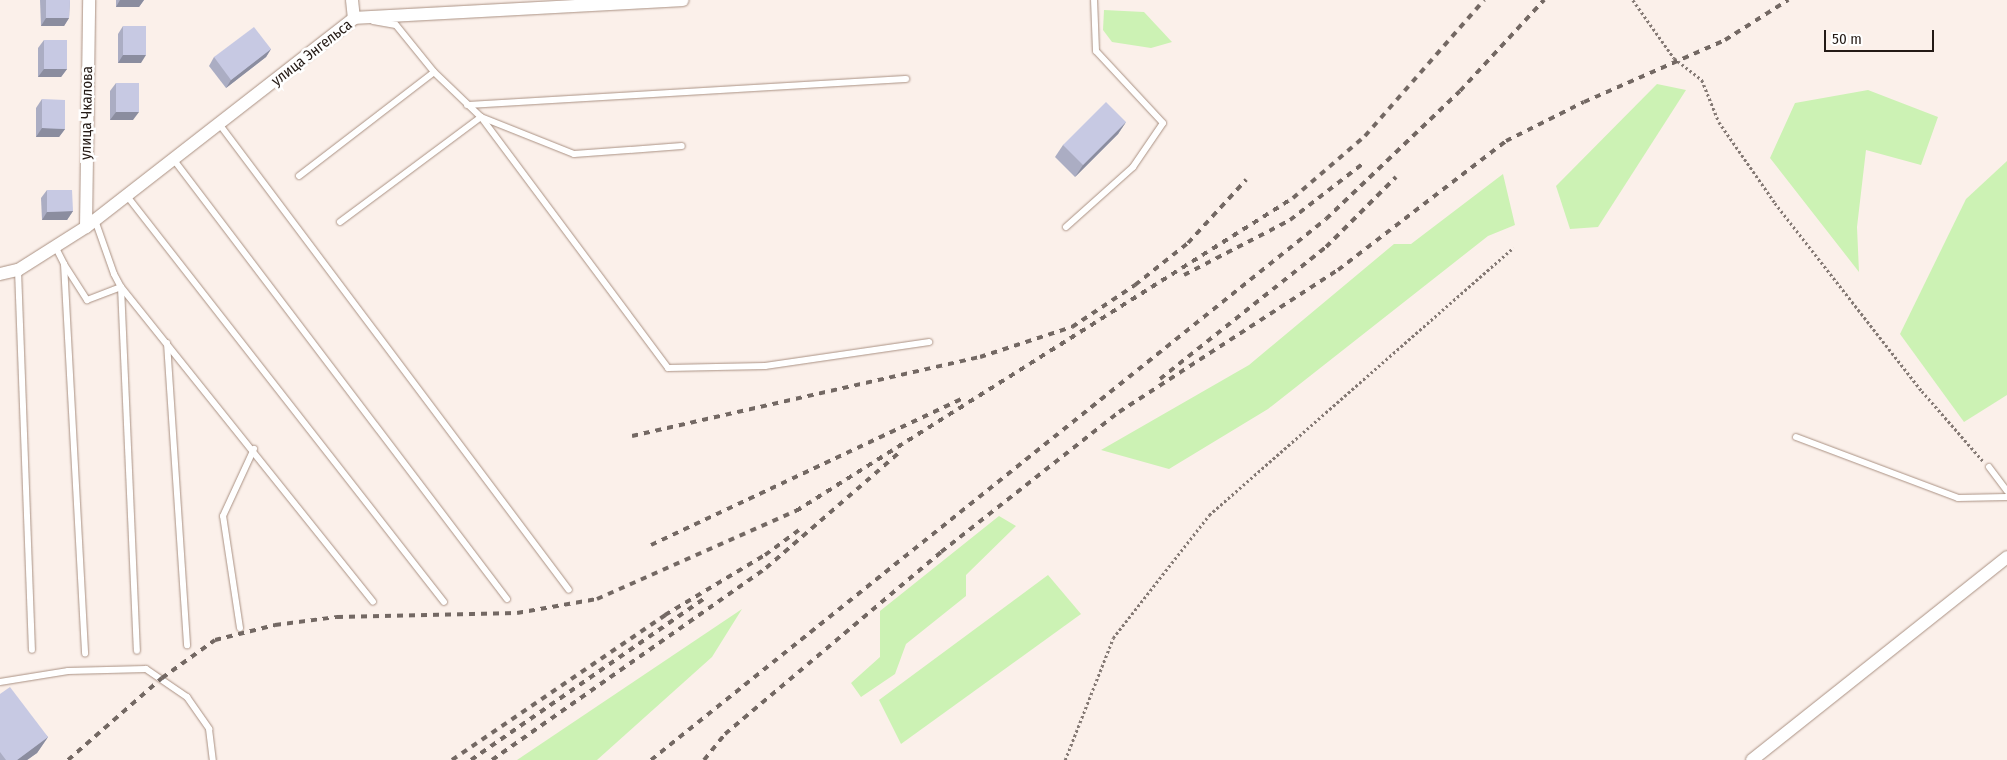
<!DOCTYPE html>
<meta charset="utf-8">
<style>
body{margin:0}
#map{position:relative;width:2007px;height:760px;overflow:hidden;background:#fbf0ea;font-family:"Fira Sans Condensed",sans-serif}
div>[style]{position:absolute}
.green>*{inset:0;background:#ccf2b4}
.path>*{height:2.5px;margin-top:-1.25px;transform-origin:0;background:repeating-linear-gradient(90deg,#857a75 0 2.5px,transparent 0 5px)}
.roads{filter:drop-shadow(0 0 1px #aa9183) drop-shadow(0 0 1px #aa9183)}
.lane>*{height:6px;margin:-3px;padding:0 3px;transform-origin:3px;border-radius:3px;background:#fff}
.street>*{height:12px;margin:-6px;padding:0 6px;transform-origin:6px;border-radius:6px;background:#fff}
.rail>*{height:4px;margin-top:-2px;transform-origin:0;background:repeating-linear-gradient(90deg,#736863 0 6px,transparent 0 12px)}
.wall>*{inset:0;background:#abadc3}
.shaded-wall>*{inset:0;background:#8b8d9f}
.building>*{inset:0;background:#c7c9e3}
span{translate:-50% -50%;white-space:nowrap;text-align:center;line-height:1.15;-webkit-text-stroke:5px #fff;paint-order:stroke}
.street-label{font-size:15px;color:#241a15}
.scale{position:absolute;left:1824px;top:30px;width:110px;height:22px;box-sizing:border-box;border:2px solid #241a15;border-top:0;padding-left:6px;font-size:15px;line-height:18px;white-space:nowrap;color:#241a15;-webkit-text-stroke:4px #fff;paint-order:stroke}
</style>
<div id="map">
<div class="green">
<div style="clip-path:polygon(1104px 10px,1144px 12px,1172px 42px,1151px 48px,1112px 42px,1103px 30px)"></div>
<div style="clip-path:polygon(1657px 84px,1686px 90px,1598px 227px,1570px 229px,1556px 186px)"></div>
<div style="clip-path:polygon(1868px 90px,1938px 117px,1921px 165px,1866px 150px,1857px 227px,1859px 272px,1770px 158px,1795px 103px)"></div>
<div style="clip-path:polygon(2007px 161px,2007px 395px,1964px 422px,1900px 334px,1966px 199px)"></div>
<div style="clip-path:polygon(1503px 174px,1515px 225px,1488px 236px,1268px 409px,1169px 469px,1101px 450px,1249px 365px,1394px 244px,1411px 244px)"></div>
<div style="clip-path:polygon(999px 516px,1016px 526px,966px 575px,966px 596px,906px 644px,895px 674px,861px 697px,851px 683px,880px 657px,880px 611px)"></div>
<div style="clip-path:polygon(1048px 575px,1081px 614px,901px 744px,879px 700px)"></div>
<div style="clip-path:polygon(742px 609px,712px 657px,597px 760px,517px 760px)"></div>
</div>
<div class="path">
<div style="left:1633px;top:0;width:71px;rotate:54.7deg"></div>
<div style="left:1674px;top:58px;width:36px;rotate:38deg"></div>
<div style="left:1702px;top:80px;width:45px;rotate:68deg"></div>
<div style="left:1719px;top:122px;width:98px;rotate:55.3deg"></div>
<div style="left:1775px;top:203px;width:239px;rotate:52deg"></div>
<div style="left:1922px;top:391px;width:93px;rotate:48.9deg"></div>
<div style="left:1065px;top:760px;width:131px;rotate:-68.5deg"></div>
<div style="left:1113px;top:638px;width:156px;rotate:-52deg"></div>
<div style="left:1209px;top:515px;width:405px;rotate:-41.3deg"></div>
</div>
<div class="roads">
<div class="lane">
<div style="left:373px;top:21px;width:23px;rotate:10deg"></div>
<div style="left:396px;top:25px;width:60px;rotate:51deg"></div>
<div style="left:434px;top:72px;width:65px;rotate:43.8deg"></div>
<div style="left:481px;top:117px;width:313px;rotate:53.3deg"></div>
<div style="left:668px;top:368px;width:97px;rotate:-1.2deg"></div>
<div style="left:765px;top:366px;width:166px;rotate:-8.3deg"></div>
<div style="left:467px;top:105px;width:440px;rotate:-3.4deg"></div>
<div style="left:220px;top:125px;width:581px;rotate:53.11deg"></div>
<div style="left:174px;top:160px;width:551px;rotate:52.82deg"></div>
<div style="left:299px;top:176px;width:170px;rotate:-37.6deg"></div>
<div style="left:127px;top:196px;width:515px;rotate:52.02deg"></div>
<div style="left:95px;top:220px;width:57px;rotate:70.6deg"></div>
<div style="left:114px;top:274px;width:15px;rotate:62deg"></div>
<div style="left:121px;top:287px;width:403px;rotate:51.3deg"></div>
<div style="left:340px;top:222px;width:176px;rotate:-36.7deg"></div>
<div style="left:481px;top:117px;width:100px;rotate:21.7deg"></div>
<div style="left:574px;top:154px;width:108px;rotate:-4.2deg"></div>
<div style="left:1066px;top:227px;width:90px;rotate:-41.8deg"></div>
<div style="left:1133px;top:167px;width:53px;rotate:-55.7deg"></div>
<div style="left:1163px;top:123px;width:98px;rotate:-132.9deg"></div>
<div style="left:1096px;top:51px;width:51px;rotate:-92.2deg"></div>
<div style="left:56px;top:248px;width:18px;rotate:63deg"></div>
<div style="left:64px;top:264px;width:390px;rotate:86.9deg"></div>
<div style="left:64px;top:264px;width:43px;rotate:57.4deg"></div>
<div style="left:87px;top:300px;width:36px;rotate:-21deg"></div>
<div style="left:121px;top:287px;width:364px;rotate:87.5deg"></div>
<div style="left:18px;top:270px;width:380px;rotate:87.9deg"></div>
<div style="left:167px;top:343px;width:303px;rotate:86.2deg"></div>
<div style="left:1796px;top:437px;width:173px;rotate:20.6deg"></div>
<div style="left:1958px;top:498px;width:49px;rotate:-1.2deg"></div>
<div style="left:1989px;top:467px;width:30px;rotate:53deg"></div>
<div style="left:240px;top:628px;width:113px;rotate:-98.6deg"></div>
<div style="left:223px;top:516px;width:74px;rotate:-65.2deg"></div>
<div style="left:0;top:682px;width:69px;rotate:-9.2deg"></div>
<div style="left:68px;top:671px;width:78px;rotate:-1.5deg"></div>
<div style="left:146px;top:669px;width:50px;rotate:34.3deg"></div>
<div style="left:187px;top:697px;width:39px;rotate:55deg"></div>
<div style="left:209px;top:729px;width:31px;rotate:83deg"></div>
</div>
<div class="street">
<div style="left:352px;top:0;width:18px;rotate:84deg"></div>
<div style="left:86px;top:227px;width:227px;rotate:-89.2deg"></div>
<div style="left:0;top:274px;width:18px;rotate:-13deg"></div>
<div style="left:18px;top:270px;width:80px;rotate:-32.3deg"></div>
<div style="left:86px;top:227px;width:340px;rotate:-37.9deg"></div>
<div style="left:354px;top:18px;width:329px;rotate:-3.1deg"></div>
<div style="left:1752px;top:760px;width:326px;rotate:-38.5deg"></div>
</div>
</div>
<div class="rail">
<div style="left:1184px;top:275px;width:119px;rotate:-27.4deg"></div>
<div style="left:1290px;top:220px;width:95px;rotate:-37.7deg"></div>
<div style="left:1160px;top:379px;width:212px;rotate:-38.5deg"></div>
<div style="left:1326px;top:247px;width:99px;rotate:-45deg"></div>
<div style="left:632px;top:436px;width:357px;rotate:-12.8deg"></div>
<div style="left:980px;top:357px;width:97px;rotate:-18.1deg"></div>
<div style="left:1072px;top:327px;width:76px;rotate:-33.7deg"></div>
<div style="left:1135px;top:285px;width:68px;rotate:-38.4deg"></div>
<div style="left:1188px;top:243px;width:86px;rotate:-47.4deg"></div>
<div style="left:651px;top:545px;width:345px;rotate:-25.2deg"></div>
<div style="left:68px;top:760px;width:125px;rotate:-41.1deg"></div>
<div style="left:162px;top:678px;width:65px;rotate:-35.6deg"></div>
<div style="left:215px;top:640px;width:62px;rotate:-14deg"></div>
<div style="left:275px;top:625px;width:63px;rotate:-7.4deg"></div>
<div style="left:337px;top:617px;width:180px;rotate:-1.3deg"></div>
<div style="left:517px;top:613px;width:81px;rotate:-9.9deg"></div>
<div style="left:597px;top:599px;width:218px;rotate:-23.9deg"></div>
<div style="left:796px;top:511px;width:587px;rotate:-32.2deg"></div>
<div style="left:1293px;top:198px;width:95px;rotate:-40.7deg"></div>
<div style="left:1365px;top:136px;width:181px;rotate:-48.8deg"></div>
<div style="left:452px;top:760px;width:258px;rotate:-34.2deg"></div>
<div style="left:665px;top:615px;width:117px;rotate:-31deg"></div>
<div style="left:765px;top:555px;width:42px;rotate:-36.3deg"></div>
<div style="left:471px;top:760px;width:285px;rotate:-34.7deg"></div>
<div style="left:492px;top:760px;width:335px;rotate:-35deg"></div>
<div style="left:766px;top:568px;width:177px;rotate:-40.9deg"></div>
<div style="left:651px;top:760px;width:865px;rotate:-38.71deg"></div>
<div style="left:1326px;top:219px;width:185px;rotate:-43.7deg"></div>
<div style="left:1460px;top:91px;width:124px;rotate:-47.3deg"></div>
<div style="left:704px;top:760px;width:33px;rotate:-51deg"></div>
<div style="left:725px;top:734px;width:282px;rotate:-40.1deg"></div>
<div style="left:941px;top:552px;width:226px;rotate:-38.2deg"></div>
<div style="left:1119px;top:412px;width:261px;rotate:-33deg"></div>
<div style="left:1338px;top:270px;width:212px;rotate:-37.5deg"></div>
<div style="left:1506px;top:141px;width:87px;rotate:-26.6deg"></div>
<div style="left:1584px;top:102px;width:154px;rotate:-23.7deg"></div>
<div style="left:1725px;top:40px;width:75px;rotate:-32.4deg"></div>
</div>
<div class="wall">
<div style="clip-path:polygon(40px 0,70px 0,69px 18px,64px 26px,41px 26px)"></div>
<div style="clip-path:polygon(116px 0,144px 0,139px 7px,116px 7px)"></div>
<div style="clip-path:polygon(123px 26px,141px 63px,118px 63px,118px 34px)"></div>
<div style="clip-path:polygon(44px 40px,67px 69px,61px 77px,38px 77px,38px 48px)"></div>
<div style="clip-path:polygon(271px 49px,266px 57px,226px 88px,209px 66px,214px 57px)"></div>
<div style="clip-path:polygon(116px 83px,133px 120px,110px 120px,110px 91px)"></div>
<div style="clip-path:polygon(42px 99px,65px 129px,59px 137px,36px 137px,36px 108px)"></div>
<div style="clip-path:polygon(1126px 122px,1118px 134px,1075px 177px,1055px 157px,1063px 145px)"></div>
<div style="clip-path:polygon(47px 190px,73px 211px,67px 220px,42px 220px,41px 198px)"></div>
<div style="clip-path:polygon(0 694px,48px 737px,37px 753px,27px 760px,0 760px)"></div>
</div>
<div class="shaded-wall">
<div style="clip-path:polygon(120px 0,144px 0,139px 7px,116px 7px)"></div>
<div style="clip-path:polygon(46px 18px,69px 18px,64px 26px,41px 26px)"></div>
<div style="clip-path:polygon(271px 49px,266px 57px,226px 88px,231px 80px)"></div>
<div style="clip-path:polygon(123px 55px,146px 55px,141px 63px,118px 63px)"></div>
<div style="clip-path:polygon(44px 69px,67px 69px,61px 77px,38px 77px)"></div>
<div style="clip-path:polygon(116px 112px,139px 112px,133px 120px,110px 120px)"></div>
<div style="clip-path:polygon(1126px 122px,1118px 134px,1075px 177px,1083px 165px)"></div>
<div style="clip-path:polygon(42px 128px,65px 129px,59px 137px,36px 137px)"></div>
<div style="clip-path:polygon(73px 211px,67px 220px,42px 220px,47px 212px)"></div>
<div style="clip-path:polygon(48px 737px,37px 753px,27px 760px,17px 760px)"></div>
</div>
<div class="building">
<div style="clip-path:polygon(46px 0,70px 0,69px 18px,46px 18px)"></div>
<div style="clip-path:polygon(123px 26px,146px 26px,146px 55px,123px 55px)"></div>
<div style="clip-path:polygon(254px 27px,271px 49px,231px 80px,214px 57px)"></div>
<div style="clip-path:polygon(44px 40px,67px 40px,67px 69px,44px 69px)"></div>
<div style="clip-path:polygon(116px 83px,139px 83px,139px 112px,116px 112px)"></div>
<div style="clip-path:polygon(42px 99px,65px 100px,65px 129px,42px 128px)"></div>
<div style="clip-path:polygon(1106px 102px,1126px 122px,1083px 165px,1063px 145px)"></div>
<div style="clip-path:polygon(47px 190px,72px 190px,73px 211px,47px 212px)"></div>
<div style="clip-path:polygon(10px 687px,48px 737px,17px 760px,6px 760px,0 752px,0 694px)"></div>
</div>
<div class="street-label">
<span style="left:312px;top:53px;rotate:-38deg">улица Энгельса</span>
<span style="left:87px;top:113px;rotate:-89deg">улица Чкалова</span>
</div>
<div class="scale">50 m</div>
</div>
